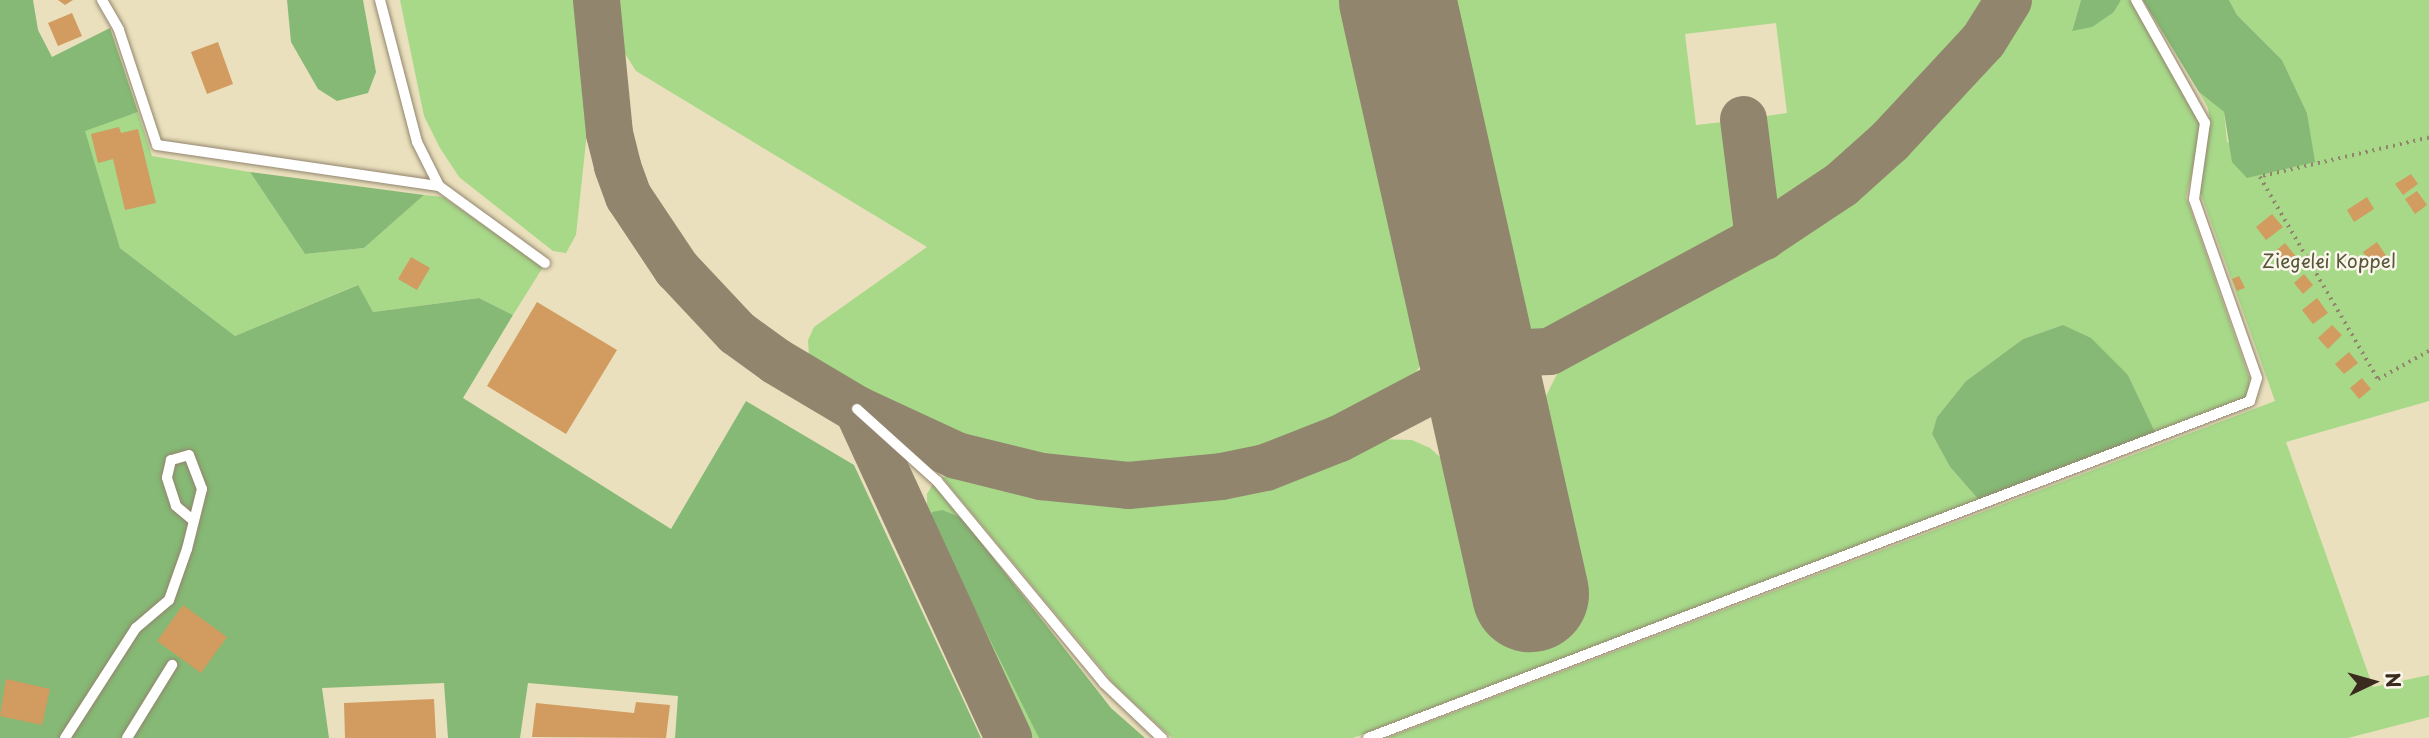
<!DOCTYPE html>
<style>
body{margin:0}
#map{position:relative;width:2429px;height:738px;overflow:hidden;background:#eae0bd;font-family:"Playpen Sans",sans-serif}
div>[style]{position:absolute}
.green>*{inset:0;background:#a7d989}
.forest>*{inset:0;background:#85b975}
.taxiway>*{height:47px;margin:-23.5px;padding:0 23.5px;transform-origin:23.5px;border-radius:23.5px;background:#92856e}
.runway>*{height:117px;margin:-58.5px;padding:0 58.5px;transform-origin:58.5px;border-radius:58.5px;background:#92856e}
.building>*{inset:0;background:#d29b5f}
.path>*{height:3.5px;margin-top:-1.75px;transform-origin:0;background:repeating-linear-gradient(90deg,#92856e 0 2px,transparent 0 7px)}
.roads{filter:drop-shadow(0 0 2px #92856e) drop-shadow(0 0 2px #92856e)}
.lane>*{height:10px;margin:-5px;padding:0 5px;transform-origin:5px;border-radius:5px;background:#fff}
span{translate:-50% -50%;white-space:nowrap;text-align:center;line-height:1.15;-webkit-text-stroke:5px #fbf7ec;paint-order:stroke}
.park-label{font-size:19px;color:#565639}
.north{position:absolute;left:2338px;top:647px;width:70px;height:70px;-webkit-text-stroke:5px #fbf7ec;paint-order:stroke;rotate:85deg;font-size:19px;font-weight:700;line-height:28px;text-align:center;color:#3b2a1e}
.north::after{content:'';display:block;margin:auto;width:24px;height:32px;background:#3b2a1e;clip-path:polygon(50% 0,100% 100%,50% 72%,0 100%)}
</style>
<div id="map">
<div class="green">
<div style="clip-path:polygon(400px 0,580px 0,587px 132px,576px 235px,566px 253px,553px 251px,459px 177px,440px 148px,424px 116px)"></div>
<div style="clip-path:polygon(613px 0,1349px 0,1426px 344px,1422px 363px,1407px 385px,1329px 425px,1267px 449px,1209px 463px,1147px 469px,1090px 467px,1002px 452px,937px 430px,824px 370px,809px 357px,808px 340px,814px 327px,927px 247px,636px 71px,620px 46px)"></div>
<div style="clip-path:polygon(1445px 0,1988px 0,1982px 14px,1865px 143px,1780px 207px,1767px 201px,1753px 118px,1787px 113px,1776px 23px,1685px 34px,1696px 125px,1732px 121px,1744px 191px,1740px 230px,1546px 333px,1518px 325px)"></div>
<div style="clip-path:polygon(2024px 0,2081px 0,2072px 30px,2114px 12px,2121px 0,2130px 0,2186px 93px,2199px 119px,2200px 138px,2186px 197px,2249px 377px,2250px 392px,2243px 400px,2156px 434px,2128px 375px,2063px 325px,2023px 339px,1966px 381px,1937px 417px,1932px 434px,1950px 467px,1979px 500px,1353px 738px,1172px 738px,1115px 685px,942px 477px,963px 474px,1080px 496px,1181px 496px,1281px 476px,1377px 439px,1412px 440px,1430px 448px,1454px 470px,1487px 612px,1578px 591px,1542px 425px,1543px 402px,1560px 368px,1575px 356px,1769px 251px,1852px 196px,1996px 49px)"></div>
<div style="clip-path:polygon(2229px 0,2429px 0,2429px 401px,2286px 442px,2373px 687px,2429px 675px,2429px 717px,2348px 738px,1387px 738px,2275px 401px,2199px 189px,2210px 124px,2208px 108px,2199px 92px,2224px 112px,2227px 142px,2314px 161px,2307px 113px,2282px 60px,2237px 15px)"></div>
<div style="clip-path:polygon(138px 112px,152px 156px,250px 172px,305px 254px,364px 248px,424px 195px,443px 197px,543px 267px,513px 315px,479px 298px,373px 312px,357px 285px,235px 336px,120px 248px,84px 130px)"></div>
<div style="clip-path:polygon(933px 484px,962px 518px,943px 510px,1039px 738px,1028px 738px,927px 521px,927px 494px)"></div>
</div>
<div class="forest">
<div style="clip-path:polygon(0 0,33px 0,38px 30px,52px 57px,110px 28px,138px 112px,85px 131px,120px 248px,235px 336px,358px 285px,373px 312px,479px 298px,513px 315px,463px 398px,671px 529px,746px 401px,854px 465px,981px 738px,675px 738px,678px 696px,528px 683px,520px 738px,448px 738px,444px 683px,322px 688px,329px 738px,0 738px)"></div>
<div style="clip-path:polygon(287px 0,363px 0,376px 72px,368px 93px,337px 101px,318px 89px,291px 42px)"></div>
<div style="clip-path:polygon(2081px 0,2121px 0,2114px 12px,2092px 27px,2072px 31px)"></div>
<div style="clip-path:polygon(2143px 0,2229px 0,2237px 15px,2282px 60px,2307px 113px,2315px 162px,2247px 178px,2232px 162px,2224px 112px,2199px 92px)"></div>
<div style="clip-path:polygon(250px 172px,424px 195px,364px 248px,305px 254px)"></div>
<div style="clip-path:polygon(2063px 325px,2091px 338px,2128px 375px,2156px 434px,1979px 500px,1950px 467px,1932px 434px,1937px 417px,1966px 381px,2023px 339px)"></div>
<div style="clip-path:polygon(943px 510px,962px 518px,1111px 708px,1145px 738px,1039px 738px,930px 520px,932px 512px)"></div>
</div>
<div class="taxiway">
<div style="left:596px;top:0;width:134px;rotate:84.4deg"></div>
<div style="left:609px;top:133px;width:34px;rotate:76deg"></div>
<div style="left:617px;top:166px;width:32px;rotate:70deg"></div>
<div style="left:628px;top:196px;width:87px;rotate:56.3deg"></div>
<div style="left:676px;top:268px;width:88px;rotate:46.8deg"></div>
<div style="left:736px;top:332px;width:49px;rotate:35.9deg"></div>
<div style="left:776px;top:361px;width:94px;rotate:30.7deg"></div>
<div style="left:857px;top:409px;width:109px;rotate:24.9deg"></div>
<div style="left:956px;top:455px;width:88px;rotate:13.9deg"></div>
<div style="left:1041px;top:476px;width:87px;rotate:5.9deg"></div>
<div style="left:1128px;top:485px;width:93px;rotate:-5.5deg"></div>
<div style="left:1221px;top:476px;width:45px;rotate:-11.6deg"></div>
<div style="left:1265px;top:467px;width:79px;rotate:-21.4deg"></div>
<div style="left:1339px;top:438px;width:121px;rotate:-27.6deg"></div>
<div style="left:1446px;top:382px;width:37px;rotate:-59deg"></div>
<div style="left:1465px;top:350px;width:42px;rotate:-88.6deg"></div>
<div style="left:1743px;top:119px;width:104px;rotate:82.8deg"></div>
<div style="left:1756px;top:222px;width:16px;rotate:63deg"></div>
<div style="left:1466px;top:308px;width:32px;rotate:64deg"></div>
<div style="left:1480px;top:337px;width:25px;rotate:40deg"></div>
<div style="left:1499px;top:353px;width:50px;rotate:-2.3deg"></div>
<div style="left:1549px;top:351px;width:243px;rotate:-28.3deg"></div>
<div style="left:1763px;top:236px;width:94px;rotate:-33.7deg"></div>
<div style="left:1841px;top:184px;width:66px;rotate:-41.9deg"></div>
<div style="left:1890px;top:140px;width:137px;rotate:-47.1deg"></div>
<div style="left:1983px;top:40px;width:47px;rotate:-58deg"></div>
<div style="left:857px;top:409px;width:362px;rotate:65.3deg"></div>
</div>
<div class="runway">
<div style="left:1397px;top:0;width:608px;rotate:77.36deg"></div>
</div>
<div class="building">
<div style="clip-path:polygon(58px 0,73px 0,65px 5px)"></div>
<div style="clip-path:polygon(72px 13px,82px 36px,58px 46px,48px 23px)"></div>
<div style="clip-path:polygon(218px 42px,233px 84px,207px 94px,191px 52px)"></div>
<div style="clip-path:polygon(119px 127px,121px 133px,138px 129px,156px 203px,125px 210px,113px 159px,98px 163px,91px 134px)"></div>
<div style="clip-path:polygon(2411px 174px,2418px 184px,2403px 195px,2395px 184px)"></div>
<div style="clip-path:polygon(2417px 191px,2427px 205px,2415px 214px,2405px 199px)"></div>
<div style="clip-path:polygon(2367px 197px,2374px 209px,2354px 222px,2347px 210px)"></div>
<div style="clip-path:polygon(2272px 214px,2283px 227px,2266px 240px,2256px 227px)"></div>
<div style="clip-path:polygon(2377px 242px,2387px 257px,2373px 267px,2363px 252px)"></div>
<div style="clip-path:polygon(2285px 243px,2298px 259px,2284px 270px,2272px 254px)"></div>
<div style="clip-path:polygon(411px 257px,430px 268px,417px 290px,398px 279px)"></div>
<div style="clip-path:polygon(2304px 274px,2313px 285px,2303px 294px,2294px 283px)"></div>
<div style="clip-path:polygon(2239px 276px,2245px 288px,2237px 291px,2232px 279px)"></div>
<div style="clip-path:polygon(2317px 298px,2328px 313px,2313px 324px,2302px 310px)"></div>
<div style="clip-path:polygon(537px 302px,617px 350px,566px 434px,487px 386px)"></div>
<div style="clip-path:polygon(2332px 325px,2342px 335px,2328px 349px,2318px 338px)"></div>
<div style="clip-path:polygon(2349px 352px,2358px 363px,2344px 374px,2335px 364px)"></div>
<div style="clip-path:polygon(2362px 378px,2371px 389px,2359px 399px,2350px 388px)"></div>
<div style="clip-path:polygon(183px 605px,227px 637px,201px 673px,157px 641px)"></div>
<div style="clip-path:polygon(6px 679px,50px 689px,42px 725px,0 716px)"></div>
<div style="clip-path:polygon(434px 699px,436px 738px,345px 738px,344px 703px)"></div>
<div style="clip-path:polygon(636px 702px,670px 705px,666px 738px,532px 737px,536px 703px,634px 713px)"></div>
</div>
<div class="path">
<div style="left:2429px;top:138px;width:173px;rotate:167deg"></div>
<div style="left:2260px;top:177px;width:234px;rotate:59.7deg"></div>
<div style="left:2378px;top:379px;width:58px;rotate:-28.8deg"></div>
</div>
<div class="roads">
<div class="lane">
<div style="left:102px;top:0;width:34px;rotate:60deg"></div>
<div style="left:119px;top:30px;width:121px;rotate:71.7deg"></div>
<div style="left:157px;top:145px;width:285px;rotate:8.3deg"></div>
<div style="left:380px;top:0;width:147px;rotate:75.4deg"></div>
<div style="left:417px;top:142px;width:49px;rotate:63.4deg"></div>
<div style="left:439px;top:186px;width:131px;rotate:36deg"></div>
<div style="left:857px;top:409px;width:108px;rotate:42deg"></div>
<div style="left:937px;top:481px;width:262px;rotate:50.4deg"></div>
<div style="left:1104px;top:683px;width:80px;rotate:43.5deg"></div>
<div style="left:65px;top:738px;width:131px;rotate:-57.2deg"></div>
<div style="left:136px;top:628px;width:43px;rotate:-40.3deg"></div>
<div style="left:169px;top:600px;width:54px;rotate:-70.6deg"></div>
<div style="left:187px;top:549px;width:62px;rotate:-76deg"></div>
<div style="left:202px;top:489px;width:36px;rotate:-111deg"></div>
<div style="left:189px;top:455px;width:19px;rotate:164deg"></div>
<div style="left:171px;top:460px;width:18px;rotate:103deg"></div>
<div style="left:167px;top:478px;width:29px;rotate:72deg"></div>
<div style="left:176px;top:506px;width:23px;rotate:40deg"></div>
<div style="left:127px;top:738px;width:86px;rotate:-58.3deg"></div>
<div style="left:1368px;top:738px;width:944px;rotate:-20.91deg"></div>
<div style="left:2250px;top:401px;width:24px;rotate:-73deg"></div>
<div style="left:2257px;top:378px;width:190px;rotate:-109.4deg"></div>
<div style="left:2194px;top:199px;width:77px;rotate:-81.8deg"></div>
<div style="left:2205px;top:123px;width:141px;rotate:-119.3deg"></div>
</div>
</div>
<div class="park-label">
<span style="left:2329px;top:261px">Ziegelei Koppel</span>
</div>
<div class="north">N</div>
</div>
